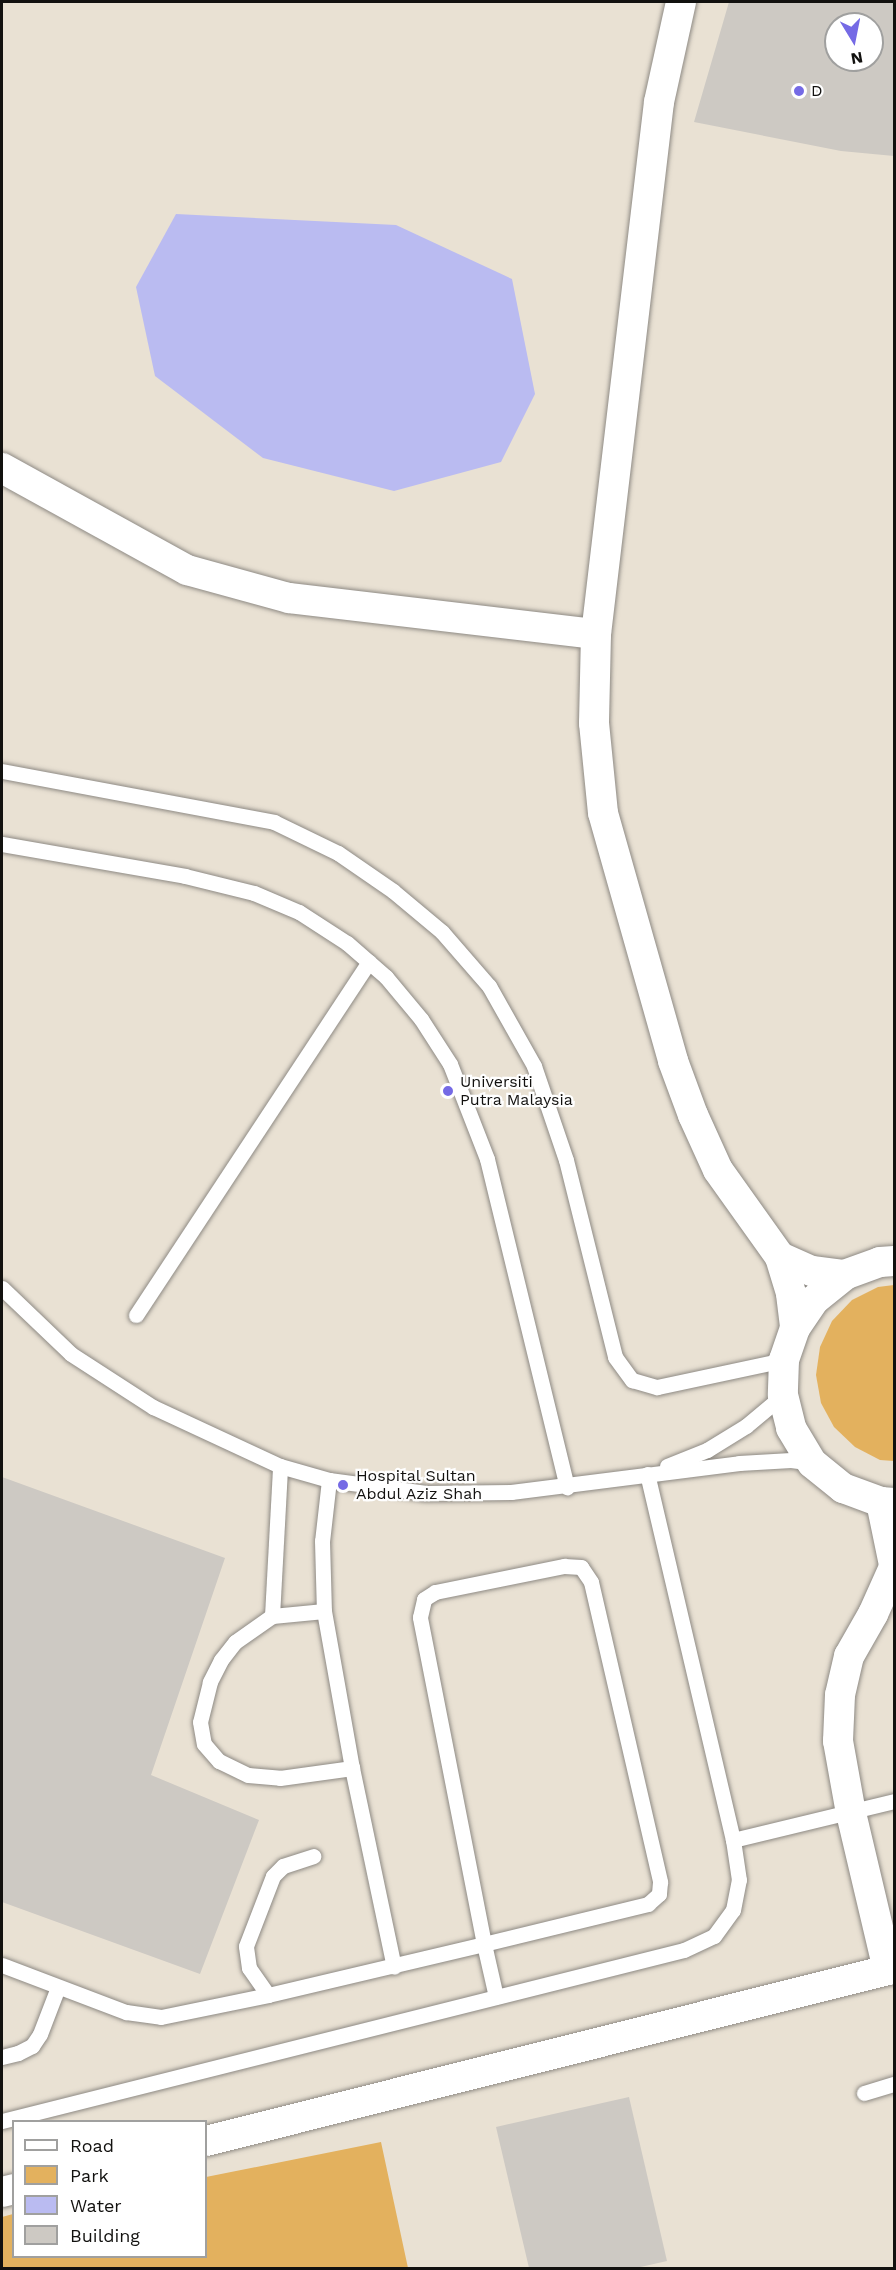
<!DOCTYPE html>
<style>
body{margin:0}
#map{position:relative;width:896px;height:2270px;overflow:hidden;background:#f1ede6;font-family:"Work Sans",sans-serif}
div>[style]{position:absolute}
.built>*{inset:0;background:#e9e1d3}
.green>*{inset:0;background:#e3b15e}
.water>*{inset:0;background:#babbf1}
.building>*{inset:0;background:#cdc9c3}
.roads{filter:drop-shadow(0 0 2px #8e8a84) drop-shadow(0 0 2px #8e8a84)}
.service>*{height:15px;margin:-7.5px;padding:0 7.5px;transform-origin:7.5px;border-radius:7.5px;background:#fff}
.minor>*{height:30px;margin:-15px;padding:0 15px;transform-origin:15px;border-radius:15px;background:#fff}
.dots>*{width:16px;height:16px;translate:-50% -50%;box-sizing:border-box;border:3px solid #fff;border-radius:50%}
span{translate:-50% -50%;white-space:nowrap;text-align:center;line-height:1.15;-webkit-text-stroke:4.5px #fff;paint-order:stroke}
.poi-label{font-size:16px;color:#12110f}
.left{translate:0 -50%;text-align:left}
.frame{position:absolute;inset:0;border:3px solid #12110f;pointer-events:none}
.legend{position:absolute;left:12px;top:2120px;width:195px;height:138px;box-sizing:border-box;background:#fff;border:2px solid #a0a09f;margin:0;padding:8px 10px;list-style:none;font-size:18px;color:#12110f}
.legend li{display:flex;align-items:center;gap:12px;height:30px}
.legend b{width:30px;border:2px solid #a0a09f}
.north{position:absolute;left:824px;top:12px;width:60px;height:60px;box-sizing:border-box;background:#fff;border:2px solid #a0a09f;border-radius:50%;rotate:170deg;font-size:16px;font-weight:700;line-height:24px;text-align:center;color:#12110f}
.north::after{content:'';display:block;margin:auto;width:21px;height:27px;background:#756ae5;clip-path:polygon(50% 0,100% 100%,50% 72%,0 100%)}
</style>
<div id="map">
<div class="built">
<div style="clip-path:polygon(evenodd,2px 2px,894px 2px,894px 2268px,2px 2268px,2px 2px,836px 24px,872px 24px,872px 60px,836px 60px,836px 24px,2px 2px,14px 2122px,206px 2122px,206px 2256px,14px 2256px,14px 2122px)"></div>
</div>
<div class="green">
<div style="clip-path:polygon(894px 1285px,894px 1461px,880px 1460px,855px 1447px,834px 1427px,821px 1403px,816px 1375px,820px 1347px,832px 1321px,852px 1300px,878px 1287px)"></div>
<div style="clip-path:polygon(381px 2142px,408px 2268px,2px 2268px,2px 2217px,13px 2214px,14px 2256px,206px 2256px,206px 2177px)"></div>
</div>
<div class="water">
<div style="clip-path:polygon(176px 214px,396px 225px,512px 279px,535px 394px,501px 462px,394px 491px,263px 458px,155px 376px,136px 287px)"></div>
</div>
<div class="building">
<div style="clip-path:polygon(evenodd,729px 2px,894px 2px,894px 156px,841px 151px,694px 122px,729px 2px,836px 24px,872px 24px,872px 60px,836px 60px,836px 24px)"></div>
<div style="clip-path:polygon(2px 1477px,225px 1558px,151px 1775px,259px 1820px,200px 1974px,2px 1902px)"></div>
<div style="clip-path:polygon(629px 2097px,667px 2261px,636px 2268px,529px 2268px,496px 2127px)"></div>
</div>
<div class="roads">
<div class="service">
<div style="left:2px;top:771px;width:277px;rotate:10.6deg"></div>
<div style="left:274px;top:822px;width:71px;rotate:25.8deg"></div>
<div style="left:338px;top:853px;width:67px;rotate:34.6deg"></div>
<div style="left:393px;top:891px;width:64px;rotate:39.9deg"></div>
<div style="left:442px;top:932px;width:72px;rotate:49deg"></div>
<div style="left:489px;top:986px;width:92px;rotate:60.6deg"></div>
<div style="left:534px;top:1066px;width:99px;rotate:71.2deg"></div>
<div style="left:566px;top:1160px;width:203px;rotate:76deg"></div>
<div style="left:615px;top:1357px;width:29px;rotate:54deg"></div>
<div style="left:632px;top:1380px;width:26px;rotate:16deg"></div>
<div style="left:657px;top:1387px;width:130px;rotate:-12deg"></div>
<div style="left:2px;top:844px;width:186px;rotate:9.9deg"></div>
<div style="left:185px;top:876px;width:71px;rotate:13.8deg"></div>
<div style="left:254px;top:893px;width:49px;rotate:22.9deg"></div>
<div style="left:299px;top:912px;width:57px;rotate:32.9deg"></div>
<div style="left:347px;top:943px;width:52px;rotate:41.1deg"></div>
<div style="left:386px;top:977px;width:55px;rotate:50.2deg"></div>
<div style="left:421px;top:1019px;width:54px;rotate:57.2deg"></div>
<div style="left:450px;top:1064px;width:102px;rotate:68.7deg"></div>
<div style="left:487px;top:1159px;width:338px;rotate:76.3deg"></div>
<div style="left:2px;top:1288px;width:95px;rotate:43.7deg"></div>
<div style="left:71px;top:1354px;width:98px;rotate:32.9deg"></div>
<div style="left:153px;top:1407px;width:140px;rotate:24.9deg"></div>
<div style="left:280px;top:1466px;width:51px;rotate:15.9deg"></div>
<div style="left:329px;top:1480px;width:98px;rotate:7.6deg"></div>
<div style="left:426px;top:1493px;width:85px;rotate:-0.7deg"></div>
<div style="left:511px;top:1492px;width:230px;rotate:-7.2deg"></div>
<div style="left:739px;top:1463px;width:52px;rotate:-3.3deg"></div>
<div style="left:791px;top:1460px;width:21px;rotate:8deg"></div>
<div style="left:136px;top:1315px;width:423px;rotate:-56.6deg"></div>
<div style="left:667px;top:1466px;width:43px;rotate:-21.8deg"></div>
<div style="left:707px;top:1450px;width:46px;rotate:-31.6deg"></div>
<div style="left:746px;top:1426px;width:48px;rotate:-40deg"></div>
<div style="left:329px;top:1480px;width:61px;rotate:96.5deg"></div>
<div style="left:322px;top:1541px;width:70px;rotate:88.4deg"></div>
<div style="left:324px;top:1611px;width:159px;rotate:79.9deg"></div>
<div style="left:352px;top:1768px;width:203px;rotate:78.1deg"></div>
<div style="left:564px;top:1566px;width:17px;rotate:3deg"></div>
<div style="left:581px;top:1567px;width:18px;rotate:56deg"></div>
<div style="left:591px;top:1582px;width:308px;rotate:77deg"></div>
<div style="left:660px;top:1882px;width:12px;rotate:95deg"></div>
<div style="left:659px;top:1894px;width:15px;rotate:138deg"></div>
<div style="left:648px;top:1904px;width:169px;rotate:166.3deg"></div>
<div style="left:484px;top:1944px;width:333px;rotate:-101.1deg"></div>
<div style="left:420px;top:1617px;width:18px;rotate:-77deg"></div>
<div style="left:424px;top:1599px;width:13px;rotate:-32deg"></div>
<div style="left:435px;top:1592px;width:132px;rotate:-11.4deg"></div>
<div style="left:324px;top:1611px;width:52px;rotate:174.5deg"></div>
<div style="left:272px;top:1616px;width:45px;rotate:144.9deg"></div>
<div style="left:235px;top:1642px;width:23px;rotate:128deg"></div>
<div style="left:221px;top:1660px;width:25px;rotate:117deg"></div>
<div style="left:210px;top:1682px;width:41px;rotate:104deg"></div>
<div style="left:200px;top:1722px;width:22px;rotate:80deg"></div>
<div style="left:204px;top:1744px;width:23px;rotate:49deg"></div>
<div style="left:219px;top:1761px;width:32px;rotate:26deg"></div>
<div style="left:248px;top:1775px;width:32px;rotate:5deg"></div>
<div style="left:280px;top:1778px;width:73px;rotate:-7.9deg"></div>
<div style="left:272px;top:1616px;width:150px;rotate:-86.9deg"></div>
<div style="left:733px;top:1840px;width:166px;rotate:-13.6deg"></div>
<div style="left:2px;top:1965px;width:133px;rotate:20.8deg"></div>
<div style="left:126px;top:2012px;width:35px;rotate:8deg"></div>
<div style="left:161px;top:2017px;width:109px;rotate:-11.6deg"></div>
<div style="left:268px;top:1995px;width:222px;rotate:-13.3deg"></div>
<div style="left:484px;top:1944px;width:54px;rotate:77.2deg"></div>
<div style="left:268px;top:1995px;width:33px;rotate:-125deg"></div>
<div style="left:249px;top:1968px;width:22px;rotate:-98deg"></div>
<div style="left:246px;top:1946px;width:75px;rotate:-68.9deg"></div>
<div style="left:273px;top:1876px;width:14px;rotate:-45deg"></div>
<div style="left:283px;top:1866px;width:32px;rotate:-18deg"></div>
<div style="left:2px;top:2057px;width:16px;rotate:-14deg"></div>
<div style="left:18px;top:2053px;width:16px;rotate:-27deg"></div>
<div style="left:32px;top:2046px;width:14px;rotate:-56deg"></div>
<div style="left:40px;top:2034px;width:50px;rotate:-69deg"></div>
<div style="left:864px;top:2093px;width:31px;rotate:-17deg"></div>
<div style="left:2px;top:2121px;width:703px;rotate:-14.08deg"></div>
<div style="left:684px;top:1950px;width:33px;rotate:-25deg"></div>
<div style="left:714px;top:1936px;width:32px;rotate:-54deg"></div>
<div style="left:733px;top:1910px;width:31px;rotate:-79deg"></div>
<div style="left:739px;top:1880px;width:40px;rotate:-98.5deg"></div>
<div style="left:733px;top:1840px;width:376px;rotate:-103.2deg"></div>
</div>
<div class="minor">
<div style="left:681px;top:2px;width:102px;rotate:102.4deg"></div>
<div style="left:659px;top:102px;width:536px;rotate:96.75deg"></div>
<div style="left:596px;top:634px;width:89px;rotate:91.3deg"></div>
<div style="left:594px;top:723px;width:90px;rotate:84.3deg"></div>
<div style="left:603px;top:813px;width:258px;rotate:74.2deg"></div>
<div style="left:673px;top:1061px;width:58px;rotate:69.7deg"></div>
<div style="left:693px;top:1115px;width:60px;rotate:65.6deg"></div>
<div style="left:718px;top:1170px;width:107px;rotate:54.5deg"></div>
<div style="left:780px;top:1257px;width:39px;rotate:73deg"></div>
<div style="left:791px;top:1294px;width:34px;rotate:83deg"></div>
<div style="left:2px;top:468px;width:211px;rotate:28.9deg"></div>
<div style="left:187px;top:570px;width:106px;rotate:15.4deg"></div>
<div style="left:289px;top:598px;width:309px;rotate:6.7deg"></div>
<div style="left:780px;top:1257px;width:35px;rotate:24deg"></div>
<div style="left:812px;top:1271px;width:33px;rotate:7deg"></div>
<div style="left:894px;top:1261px;width:14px;rotate:176deg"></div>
<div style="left:880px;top:1262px;width:37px;rotate:160deg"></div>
<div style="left:845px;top:1275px;width:40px;rotate:141deg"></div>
<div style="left:814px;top:1300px;width:34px;rotate:124deg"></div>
<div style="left:795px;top:1328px;width:34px;rotate:109deg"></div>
<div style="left:784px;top:1360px;width:35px;rotate:92deg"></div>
<div style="left:783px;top:1395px;width:34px;rotate:76deg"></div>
<div style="left:791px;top:1428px;width:41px;rotate:59deg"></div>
<div style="left:812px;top:1463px;width:40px;rotate:39deg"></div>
<div style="left:843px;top:1488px;width:40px;rotate:20.2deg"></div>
<div style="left:881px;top:1502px;width:13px;rotate:4deg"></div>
<div style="left:881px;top:1502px;width:64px;rotate:78.3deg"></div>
<div style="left:894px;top:1567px;width:51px;rotate:114.1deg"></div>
<div style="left:873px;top:1614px;width:48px;rotate:119.7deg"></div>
<div style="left:849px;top:1656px;width:40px;rotate:103deg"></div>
<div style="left:840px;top:1695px;width:46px;rotate:92.5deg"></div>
<div style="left:838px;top:1741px;width:73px;rotate:79.8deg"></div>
<div style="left:851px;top:1813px;width:161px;rotate:76.7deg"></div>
<div style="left:888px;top:1970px;width:6px;rotate:-9deg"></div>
<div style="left:206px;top:2141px;width:703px;rotate:-14.08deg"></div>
<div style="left:2px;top:2192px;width:12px;rotate:-14deg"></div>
</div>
</div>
<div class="dots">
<div style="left:799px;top:91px;background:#756ae5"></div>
<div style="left:448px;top:1091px;background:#756ae5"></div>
<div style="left:343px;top:1485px;background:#756ae5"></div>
</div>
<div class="poi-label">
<span class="left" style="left:811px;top:91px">D</span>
<span class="left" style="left:460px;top:1091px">Universiti<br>Putra Malaysia</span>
<span class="left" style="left:356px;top:1485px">Hospital Sultan<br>Abdul Aziz Shah</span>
</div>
<div class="frame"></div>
<ul class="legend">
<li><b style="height:8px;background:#fff"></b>Road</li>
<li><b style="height:16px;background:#e3b15e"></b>Park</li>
<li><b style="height:16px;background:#babbf1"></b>Water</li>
<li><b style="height:16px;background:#cdc9c3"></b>Building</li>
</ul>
<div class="north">N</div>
</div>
